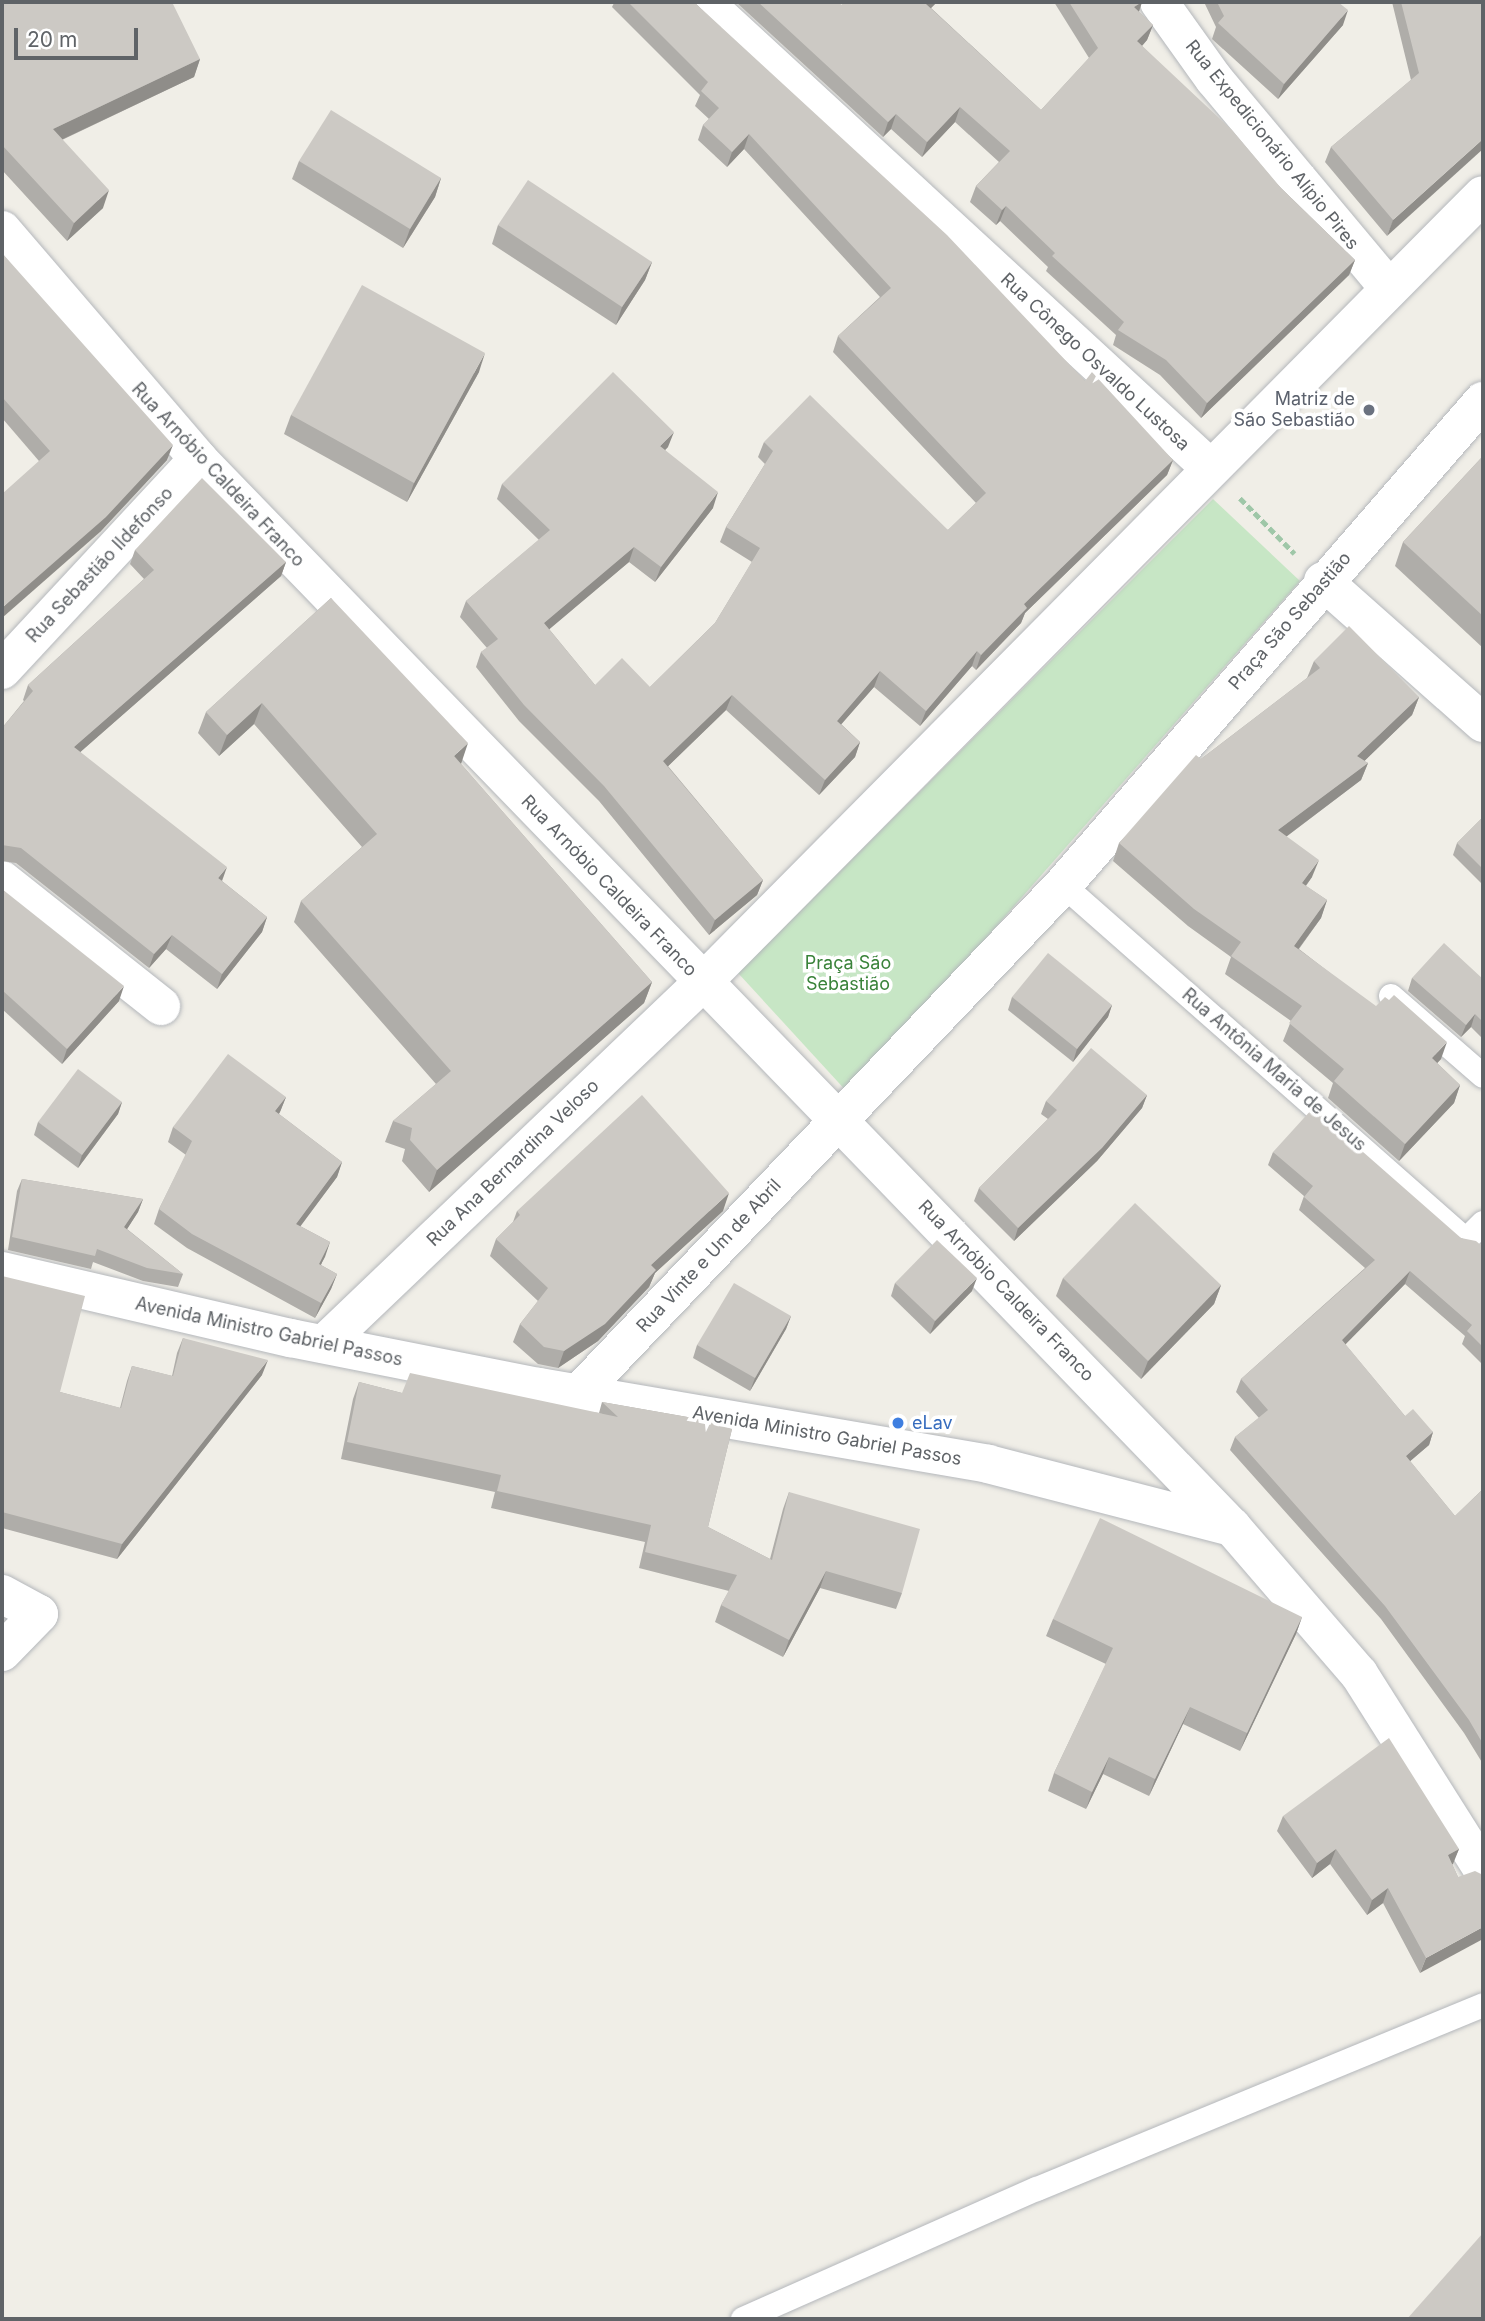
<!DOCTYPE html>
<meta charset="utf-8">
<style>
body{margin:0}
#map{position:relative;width:1485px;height:2321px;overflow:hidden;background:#f0eee7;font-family:Inter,sans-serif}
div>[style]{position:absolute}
.green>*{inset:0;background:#c7e6c5}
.path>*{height:4.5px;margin-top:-2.25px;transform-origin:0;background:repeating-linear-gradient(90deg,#9fc7a8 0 7px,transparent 0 10.5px)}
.roads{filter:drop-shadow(0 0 2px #b4b7bb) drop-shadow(0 0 2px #b4b7bb)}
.lane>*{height:24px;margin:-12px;padding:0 12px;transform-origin:12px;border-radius:12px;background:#fff}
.street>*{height:38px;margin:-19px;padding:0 19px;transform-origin:19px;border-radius:19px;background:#fff}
.secondary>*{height:38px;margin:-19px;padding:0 19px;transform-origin:19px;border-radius:19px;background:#fff}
.wall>*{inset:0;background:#afada9}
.shaded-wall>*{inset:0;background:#8f8d89}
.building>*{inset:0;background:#ccc9c4}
.dots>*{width:19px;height:19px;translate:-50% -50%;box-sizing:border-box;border:4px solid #fff;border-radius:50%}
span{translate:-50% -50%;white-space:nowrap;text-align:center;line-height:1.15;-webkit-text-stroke:7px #fff;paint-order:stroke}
.street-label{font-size:18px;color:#5f6367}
.worship-label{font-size:18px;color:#5b616d}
.right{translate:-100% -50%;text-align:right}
.park-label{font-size:18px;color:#3a833a}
.shop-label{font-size:18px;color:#366cbe}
.left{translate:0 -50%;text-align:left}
.frame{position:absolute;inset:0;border:4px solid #5f6367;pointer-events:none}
.scale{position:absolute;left:14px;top:28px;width:124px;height:32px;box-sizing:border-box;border:4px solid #5f6367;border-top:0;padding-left:9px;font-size:21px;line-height:24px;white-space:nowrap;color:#5f6367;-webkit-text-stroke:5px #fff;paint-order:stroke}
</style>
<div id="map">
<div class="green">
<div style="clip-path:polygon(1213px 499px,1300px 581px,849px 1094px,738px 973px)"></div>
</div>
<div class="path">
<div style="left:1240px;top:498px;width:78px;rotate:45.5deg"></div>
</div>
<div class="roads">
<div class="lane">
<div style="left:1063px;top:885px;width:537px;rotate:41.38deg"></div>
<div style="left:1466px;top:1240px;width:24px;rotate:-45deg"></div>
<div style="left:1391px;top:996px;width:122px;rotate:41deg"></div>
<div style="left:743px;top:2319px;width:321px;rotate:-23.9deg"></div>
<div style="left:1037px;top:2189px;width:482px;rotate:-22.4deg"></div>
</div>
<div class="street">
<div style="left:704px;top:2px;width:688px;rotate:42.64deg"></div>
<div style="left:1159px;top:2px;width:95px;rotate:54.5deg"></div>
<div style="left:1214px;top:79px;width:271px;rotate:50.1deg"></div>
<div style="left:2px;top:230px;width:301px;rotate:49.4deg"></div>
<div style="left:198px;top:459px;width:1487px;rotate:45.93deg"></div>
<div style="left:1323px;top:581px;width:214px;rotate:41.6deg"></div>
<div style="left:2px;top:670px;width:288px;rotate:-47.1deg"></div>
<div style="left:2px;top:880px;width:203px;rotate:38.4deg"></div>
<div style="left:324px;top:1344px;width:523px;rotate:-43.68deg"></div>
<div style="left:702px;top:983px;width:1109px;rotate:-45.26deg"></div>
<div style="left:578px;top:1394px;width:703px;rotate:-46.38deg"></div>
<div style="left:1063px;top:885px;width:641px;rotate:-49.05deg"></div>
<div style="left:2px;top:1594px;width:42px;rotate:28.4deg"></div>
<div style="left:39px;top:1614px;width:53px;rotate:134.2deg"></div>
</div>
<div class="secondary">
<div style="left:2px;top:1271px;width:297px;rotate:13.1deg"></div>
<div style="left:291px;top:1338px;width:253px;rotate:11.2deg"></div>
<div style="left:539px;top:1387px;width:456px;rotate:9.7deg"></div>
<div style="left:988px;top:1464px;width:252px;rotate:14.5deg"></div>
<div style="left:1232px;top:1527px;width:194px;rotate:49.2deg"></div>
<div style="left:1359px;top:1674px;width:232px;rotate:57.7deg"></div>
</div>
</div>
<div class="wall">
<div style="clip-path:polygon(2px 2px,200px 59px,194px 77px,62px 140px,103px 208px,67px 241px,2px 170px)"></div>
<div style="clip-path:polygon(613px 2px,694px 2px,1085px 381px,1173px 460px,1167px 475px,1025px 613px,1021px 623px,976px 670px,972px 666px,920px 726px,874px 687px,841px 724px,860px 742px,855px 757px,819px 795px,726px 710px,668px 766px,763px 880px,757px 895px,709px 935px,599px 801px,519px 721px,476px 667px,481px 652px,487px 648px,460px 617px,466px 601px,539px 540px,497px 499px,502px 484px,668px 447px,665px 450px,713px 508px,655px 582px,629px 562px,549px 629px,595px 685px,650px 687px,715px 623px,752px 562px,720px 542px,726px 527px,765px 464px,758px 457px,764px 442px,948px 530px,976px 503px,833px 352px,838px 336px,880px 297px,744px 149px,727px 167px,698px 140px,703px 125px,709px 119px,695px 106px,700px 95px,612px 7px,614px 3px)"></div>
<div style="clip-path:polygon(736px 2px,838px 2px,841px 5px,937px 2px,931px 8px,1041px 110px,1089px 58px,1054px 2px,1142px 2px,1139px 12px,1153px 25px,1147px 40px,1142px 46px,1281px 188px,1355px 260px,1349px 275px,1201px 418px,1160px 375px,1113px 345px,1116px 335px,1046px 271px,1048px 267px,1000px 221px,996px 225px,970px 202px,976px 186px,999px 162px,955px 122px,922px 157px,891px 129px,883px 137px)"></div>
<div style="clip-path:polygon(1204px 2px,1338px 2px,1343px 25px,1278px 99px,1212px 39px,1216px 27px)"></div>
<div style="clip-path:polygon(1392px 2px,1483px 2px,1387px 236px,1325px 162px,1331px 147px,1411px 80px)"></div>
<div style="clip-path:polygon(299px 161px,441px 178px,435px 197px,403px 248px,292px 179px)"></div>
<div style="clip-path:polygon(498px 225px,652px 262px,645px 280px,616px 325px,492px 244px)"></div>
<div style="clip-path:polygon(2px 253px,167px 460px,100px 532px,2px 418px)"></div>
<div style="clip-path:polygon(479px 372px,407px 502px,284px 434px,291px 415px)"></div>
<div style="clip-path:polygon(1483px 456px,1483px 648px,1395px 566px,1403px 542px)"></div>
<div style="clip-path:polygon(135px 550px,286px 562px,281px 576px,80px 752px,222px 881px,267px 917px,262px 932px,217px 989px,166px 949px,149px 968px,16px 863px,2px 861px,2px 728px,24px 701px,23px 700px,28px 685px,144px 579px,130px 564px)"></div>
<div style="clip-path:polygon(331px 598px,461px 764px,652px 982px,644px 1003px,429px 1192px,402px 1161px,405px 1149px,385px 1142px,393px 1121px,436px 1084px,294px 922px,301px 901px,362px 847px,254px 724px,219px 756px,198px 733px,206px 712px)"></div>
<div style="clip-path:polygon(1314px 661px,1419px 697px,1412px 715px,1364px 761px,1368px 763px,1361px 780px,1286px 837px,1312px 877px,1306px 886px,1327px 900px,1321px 918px,1299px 949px,1441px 1059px,1437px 1063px,1460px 1085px,1454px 1103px,1399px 1161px,1328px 1098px,1333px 1083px,1283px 1041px,1291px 1021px,1225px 974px,1231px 957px,1188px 926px,1113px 861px,1119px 843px,1201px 759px,1307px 678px)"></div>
<div style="clip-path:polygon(1483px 817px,1483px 885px,1453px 855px,1457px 843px)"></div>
<div style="clip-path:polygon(2px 889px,119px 1001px,62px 1064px,2px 1009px)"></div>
<div style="clip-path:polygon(1412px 978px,1483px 979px,1483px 1039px,1471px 1027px,1461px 1037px,1408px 991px)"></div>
<div style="clip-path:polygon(1012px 997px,1112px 1005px,1108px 1017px,1073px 1062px,1008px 1010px)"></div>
<div style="clip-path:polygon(1147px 1095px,1142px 1108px,1097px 1161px,1014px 1241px,974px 1201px,979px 1188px,1048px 1119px,1041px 1114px,1046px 1101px)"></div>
<div style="clip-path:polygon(286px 1097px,279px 1114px,342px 1162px,337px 1177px,300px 1226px,330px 1242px,321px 1265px,337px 1274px,331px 1289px,315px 1318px,187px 1248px,154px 1224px,159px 1209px,186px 1155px,168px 1142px,173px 1127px)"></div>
<div style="clip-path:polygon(122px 1102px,118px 1114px,78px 1168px,34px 1135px,38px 1122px)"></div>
<div style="clip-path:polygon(1273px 1152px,1461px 1238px,1483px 1247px,1483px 1365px,1462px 1344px,1465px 1336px,1405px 1284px,1345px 1344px,1405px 1416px,1433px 1432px,1429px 1445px,1410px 1461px,1455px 1516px,1483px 1489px,1483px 1764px,1464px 1733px,1381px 1619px,1230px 1450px,1235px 1437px,1259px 1418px,1236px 1392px,1241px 1379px,1365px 1268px,1299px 1210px,1304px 1196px,1268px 1165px)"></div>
<div style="clip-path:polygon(22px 1179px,143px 1199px,138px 1212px,127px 1229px,183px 1274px,178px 1287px,143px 1281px,93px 1262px,91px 1269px,8px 1250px,17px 1191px)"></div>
<div style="clip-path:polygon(517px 1211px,723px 1211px,655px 1273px,649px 1287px,598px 1341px,558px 1368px,538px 1364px,513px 1342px,520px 1324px,538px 1301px,490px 1256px,496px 1239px,513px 1222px)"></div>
<div style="clip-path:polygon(2px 1276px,60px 1392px,120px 1408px,127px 1381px,132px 1366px,172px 1376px,177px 1353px,183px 1338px,262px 1375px,117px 1559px,2px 1528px)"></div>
<div style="clip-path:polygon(1063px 1278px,1221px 1285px,1214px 1304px,1141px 1379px,1056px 1296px)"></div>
<div style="clip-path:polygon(895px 1283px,972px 1291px,930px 1334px,891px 1296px)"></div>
<div style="clip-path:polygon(791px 1316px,786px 1329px,750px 1391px,693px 1358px,697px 1345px)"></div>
<div style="clip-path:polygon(359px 1382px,402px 1393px,599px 1413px,602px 1402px,733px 1425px,708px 1527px,770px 1559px,783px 1509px,789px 1492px,902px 1593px,896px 1609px,820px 1588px,783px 1657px,715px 1622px,721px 1605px,729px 1591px,639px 1568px,645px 1542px,491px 1508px,495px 1492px,341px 1459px,353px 1399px)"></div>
<div style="clip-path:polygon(1302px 1617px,1296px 1634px,1240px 1751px,1183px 1724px,1149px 1796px,1103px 1774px,1086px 1809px,1048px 1791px,1054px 1773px,1106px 1664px,1046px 1636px,1053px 1619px)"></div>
<div style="clip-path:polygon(1283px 1816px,1459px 1849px,1452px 1864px,1458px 1877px,1420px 1973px,1383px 1903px,1367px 1915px,1330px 1864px,1312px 1878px,1277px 1831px)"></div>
</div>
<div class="shaded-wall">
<div style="clip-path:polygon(928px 2px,937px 2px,920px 19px,926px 4px)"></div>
<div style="clip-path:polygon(1142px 2px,1137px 17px,1134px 7px)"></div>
<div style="clip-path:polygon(1348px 10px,1343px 25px,1278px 99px,1284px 84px)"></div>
<div style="clip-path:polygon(1153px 25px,1147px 40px,1132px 57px,1137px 41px)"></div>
<div style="clip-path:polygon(200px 59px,194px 77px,46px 147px,53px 129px)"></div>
<div style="clip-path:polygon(960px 107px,955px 122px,922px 157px,927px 142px)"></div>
<div style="clip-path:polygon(896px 114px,891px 129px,883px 137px,888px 122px)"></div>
<div style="clip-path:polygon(749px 134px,744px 149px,727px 167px,732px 152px)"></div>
<div style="clip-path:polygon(1483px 139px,1483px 149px,1387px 236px,1393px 220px)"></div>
<div style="clip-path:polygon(441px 178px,435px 197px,403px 248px,410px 229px)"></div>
<div style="clip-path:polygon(109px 190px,103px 208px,67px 241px,74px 223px)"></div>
<div style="clip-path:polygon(1006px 206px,1000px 221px,996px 225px,1002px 210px)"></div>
<div style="clip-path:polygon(1355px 260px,1349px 275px,1201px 418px,1207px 403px)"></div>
<div style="clip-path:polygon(652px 262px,645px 280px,616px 325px,622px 307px)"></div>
<div style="clip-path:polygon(485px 353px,479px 372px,407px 502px,414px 483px)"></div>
<div style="clip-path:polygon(674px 432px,668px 447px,654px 461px,660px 446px)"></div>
<div style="clip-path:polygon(173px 445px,167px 460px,100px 532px,2px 618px,2px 608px)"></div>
<div style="clip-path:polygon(1173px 460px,1167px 475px,1025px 613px,1021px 623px,976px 670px,981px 655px,1024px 604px)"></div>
<div style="clip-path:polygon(718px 492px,713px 508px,655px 582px,661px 567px)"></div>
<div style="clip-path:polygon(634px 547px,629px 562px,539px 638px,544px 623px)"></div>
<div style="clip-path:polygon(286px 562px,281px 576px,69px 762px,74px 747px)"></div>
<div style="clip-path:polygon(977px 651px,972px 666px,920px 726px,926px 711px)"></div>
<div style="clip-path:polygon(880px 671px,874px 687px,831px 736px,837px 721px)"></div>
<div style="clip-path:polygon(732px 695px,726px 710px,658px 776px,663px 761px)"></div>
<div style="clip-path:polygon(1419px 697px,1412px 715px,1351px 774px,1357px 756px)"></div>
<div style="clip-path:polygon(262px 703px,254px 724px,219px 756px,227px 735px)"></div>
<div style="clip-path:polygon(860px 742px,855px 757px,819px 795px,825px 780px)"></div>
<div style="clip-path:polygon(468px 743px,461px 764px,454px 756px)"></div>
<div style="clip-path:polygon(1368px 763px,1361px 780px,1271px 848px,1278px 830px)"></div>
<div style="clip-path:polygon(1319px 860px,1312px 877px,1295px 900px,1302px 883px)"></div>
<div style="clip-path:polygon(227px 867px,222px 881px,218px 878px)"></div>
<div style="clip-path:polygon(763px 880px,757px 895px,709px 935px,715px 920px)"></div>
<div style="clip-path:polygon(1327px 900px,1321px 918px,1288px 963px,1294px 946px)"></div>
<div style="clip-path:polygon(267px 917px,262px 932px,217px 989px,222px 974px)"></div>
<div style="clip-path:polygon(172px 935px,166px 949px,149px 968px,154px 954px)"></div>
<div style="clip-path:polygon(652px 982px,644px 1003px,429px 1192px,437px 1170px)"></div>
<div style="clip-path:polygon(124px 986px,119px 1001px,62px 1064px,67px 1049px)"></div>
<div style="clip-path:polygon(1112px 1005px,1108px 1017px,1073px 1062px,1077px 1049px)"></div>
<div style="clip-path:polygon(1475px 1014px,1471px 1027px,1461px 1037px,1466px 1025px)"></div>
<div style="clip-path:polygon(1447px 1042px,1441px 1059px,1425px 1076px,1432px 1058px)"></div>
<div style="clip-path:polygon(1460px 1085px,1454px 1103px,1399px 1161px,1405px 1144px)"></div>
<div style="clip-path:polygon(1147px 1095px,1142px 1108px,1097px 1161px,1014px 1241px,1018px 1228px)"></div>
<div style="clip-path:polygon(286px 1097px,280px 1112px,270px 1126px,275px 1111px)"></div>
<div style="clip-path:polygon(122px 1102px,118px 1114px,78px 1168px,82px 1155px)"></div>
<div style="clip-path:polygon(342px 1162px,337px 1177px,291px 1239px,296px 1224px)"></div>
<div style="clip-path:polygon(729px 1193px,723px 1211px,655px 1273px,649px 1287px,598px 1341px,558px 1368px,564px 1351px,651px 1265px)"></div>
<div style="clip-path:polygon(143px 1199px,138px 1212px,120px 1240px,124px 1227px)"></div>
<div style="clip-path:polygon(330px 1242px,325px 1257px,313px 1279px,319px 1264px)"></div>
<div style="clip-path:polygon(1410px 1271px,1405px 1284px,1337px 1353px,1342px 1340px)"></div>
<div style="clip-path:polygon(337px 1274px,331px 1289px,315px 1318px,321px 1303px)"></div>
<div style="clip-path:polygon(977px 1278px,972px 1291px,930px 1334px,935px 1321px)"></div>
<div style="clip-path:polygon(1221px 1285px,1214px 1304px,1141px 1379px,1148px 1361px)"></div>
<div style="clip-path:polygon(791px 1316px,786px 1329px,750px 1391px,755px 1378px)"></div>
<div style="clip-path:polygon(268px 1360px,262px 1375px,117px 1559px,122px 1544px)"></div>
<div style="clip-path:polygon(1433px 1432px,1429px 1445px,1401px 1469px,1406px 1456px)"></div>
<div style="clip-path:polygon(826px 1571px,820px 1588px,783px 1657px,789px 1640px)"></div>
<div style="clip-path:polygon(1302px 1617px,1296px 1634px,1240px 1751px,1247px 1733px)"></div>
<div style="clip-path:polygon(1190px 1707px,1183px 1724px,1149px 1796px,1155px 1779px)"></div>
<div style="clip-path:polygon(1109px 1757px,1103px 1774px,1086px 1809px,1092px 1792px)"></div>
<div style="clip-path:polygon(1336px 1849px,1330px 1864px,1312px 1878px,1317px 1863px)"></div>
<div style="clip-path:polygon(1459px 1849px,1453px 1864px,1442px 1870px,1448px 1855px)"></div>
<div style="clip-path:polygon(1388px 1888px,1383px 1903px,1367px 1915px,1372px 1900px)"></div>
<div style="clip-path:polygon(1483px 1927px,1483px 1939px,1420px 1973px,1426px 1958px)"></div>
</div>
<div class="building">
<div style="clip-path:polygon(2px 2px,172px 2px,200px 59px,53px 129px,109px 190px,74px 223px,2px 145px)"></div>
<div style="clip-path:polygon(628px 2px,694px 2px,947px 235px,1085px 381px,1092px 372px,1173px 460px,1024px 604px,1027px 608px,981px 655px,977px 651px,926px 711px,880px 671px,837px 721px,860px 742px,825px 780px,732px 695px,663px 761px,763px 880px,715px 920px,604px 786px,524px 705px,481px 652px,498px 639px,466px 601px,550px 530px,502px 484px,613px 372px,674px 432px,660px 446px,718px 492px,661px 567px,634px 547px,544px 623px,595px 685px,622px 658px,650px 687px,715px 623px,760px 548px,726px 527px,773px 451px,764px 442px,810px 395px,948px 530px,986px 493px,838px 336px,891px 288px,749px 134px,732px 152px,703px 125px,719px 108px,701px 91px,708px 82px)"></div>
<div style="clip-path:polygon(758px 2px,838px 2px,841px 5px,845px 2px,928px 2px,926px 4px,1041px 110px,1098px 48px,1069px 2px,1142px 2px,1134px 7px,1153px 25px,1137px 41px,1232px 130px,1281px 188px,1355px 260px,1207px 403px,1166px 360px,1118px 330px,1124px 322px,1052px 256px,1055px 253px,1006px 206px,1002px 210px,976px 186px,1010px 151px,960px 107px,927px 142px,896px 114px,888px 122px)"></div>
<div style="clip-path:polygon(1217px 2px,1338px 2px,1348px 10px,1284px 84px,1218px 23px,1224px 16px)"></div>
<div style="clip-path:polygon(1401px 2px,1483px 2px,1483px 139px,1393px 220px,1331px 147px,1419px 73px)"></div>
<div style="clip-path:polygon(331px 110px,441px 178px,410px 229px,299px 161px)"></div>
<div style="clip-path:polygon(528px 180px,652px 262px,622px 307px,498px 225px)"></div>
<div style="clip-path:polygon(2px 253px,173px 445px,106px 517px,2px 608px,2px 494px,50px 451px,2px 397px)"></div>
<div style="clip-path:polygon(362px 285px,485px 353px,414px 483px,291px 415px)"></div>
<div style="clip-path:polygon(1483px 456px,1483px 616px,1403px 542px)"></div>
<div style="clip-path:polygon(202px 478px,286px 562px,74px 747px,227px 867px,218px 878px,267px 917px,222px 974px,172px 935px,154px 954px,21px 848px,2px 845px,2px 728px,33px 691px,28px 685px,154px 570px,135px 550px)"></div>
<div style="clip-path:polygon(331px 598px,468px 743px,454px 756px,652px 982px,437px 1170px,410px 1140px,412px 1128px,393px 1121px,451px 1071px,301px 901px,377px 834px,262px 703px,227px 735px,206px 712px)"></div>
<div style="clip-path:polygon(1349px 626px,1419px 697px,1357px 756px,1368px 763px,1278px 830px,1319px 860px,1302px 883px,1327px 900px,1294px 946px,1376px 1006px,1385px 997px,1389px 1000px,1394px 995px,1447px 1042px,1432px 1058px,1460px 1085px,1405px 1144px,1334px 1081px,1344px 1069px,1289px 1023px,1302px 1006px,1231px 956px,1241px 942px,1194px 909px,1119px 843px,1196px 755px,1201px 759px,1320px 668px,1314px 661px)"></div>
<div style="clip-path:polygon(1483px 817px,1483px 869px,1457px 843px)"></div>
<div style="clip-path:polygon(2px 889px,124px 986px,67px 1049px,2px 990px)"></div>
<div style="clip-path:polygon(1444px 943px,1483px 979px,1483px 1022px,1475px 1014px,1466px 1025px,1412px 978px)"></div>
<div style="clip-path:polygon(1048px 953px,1112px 1005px,1077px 1049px,1012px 997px)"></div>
<div style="clip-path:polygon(1091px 1048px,1147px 1095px,1102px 1148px,1018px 1228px,979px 1188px,1057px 1110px,1046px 1101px)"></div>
<div style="clip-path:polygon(228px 1054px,286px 1097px,275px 1111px,342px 1162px,296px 1224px,330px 1242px,319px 1264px,337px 1274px,321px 1303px,192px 1234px,159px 1209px,192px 1141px,173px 1127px)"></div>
<div style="clip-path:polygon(78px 1069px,122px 1102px,82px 1155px,38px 1122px)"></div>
<div style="clip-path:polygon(642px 1095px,729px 1193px,651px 1265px,656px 1270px,605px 1324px,564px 1351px,544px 1347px,520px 1324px,548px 1288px,496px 1239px,520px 1215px,517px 1211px)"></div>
<div style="clip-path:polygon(1313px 1108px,1461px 1238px,1476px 1241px,1483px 1247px,1483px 1347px,1467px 1331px,1472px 1325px,1410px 1271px,1342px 1340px,1405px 1416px,1413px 1409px,1433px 1432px,1406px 1456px,1455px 1516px,1483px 1489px,1483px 1744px,1469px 1720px,1385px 1606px,1235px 1437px,1268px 1410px,1241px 1379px,1375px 1260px,1304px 1197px,1313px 1186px,1273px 1152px)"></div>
<div style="clip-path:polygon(22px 1179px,143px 1199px,124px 1227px,183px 1274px,147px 1268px,97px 1249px,95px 1256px,12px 1237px)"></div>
<div style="clip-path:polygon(1135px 1203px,1221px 1285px,1148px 1361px,1063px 1278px)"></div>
<div style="clip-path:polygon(937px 1240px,977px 1278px,935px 1321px,895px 1283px)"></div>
<div style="clip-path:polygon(2px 1276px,85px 1296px,60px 1392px,121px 1408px,132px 1366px,173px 1376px,183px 1338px,268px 1360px,122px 1544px,2px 1512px)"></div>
<div style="clip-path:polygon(734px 1283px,791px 1316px,755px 1378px,697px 1345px)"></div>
<div style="clip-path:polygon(410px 1373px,618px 1417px,602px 1402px,733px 1425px,708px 1527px,772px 1560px,789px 1492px,920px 1529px,902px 1593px,826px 1571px,789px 1640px,721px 1605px,737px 1575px,645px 1552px,651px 1525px,497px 1491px,501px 1475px,347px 1442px,359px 1382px,402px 1393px)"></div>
<div style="clip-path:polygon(1100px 1518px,1302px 1617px,1247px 1733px,1190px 1707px,1155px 1779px,1109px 1757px,1092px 1792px,1054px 1773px,1113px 1648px,1053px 1619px)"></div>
<div style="clip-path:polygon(1389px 1738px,1459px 1849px,1448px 1855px,1458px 1877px,1475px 1871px,1483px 1875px,1483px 1927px,1426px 1958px,1388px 1888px,1372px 1900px,1336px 1849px,1317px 1863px,1283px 1816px)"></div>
<div style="clip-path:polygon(1483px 2233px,1483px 2319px,1407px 2319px)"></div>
</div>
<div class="dots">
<div style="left:1369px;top:410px;background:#6b7280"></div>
<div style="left:898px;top:1423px;background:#3f7fe0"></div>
</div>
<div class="street-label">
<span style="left:1272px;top:145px;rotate:51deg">Rua Expedicionário Alípio Pires</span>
<span style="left:1095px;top:362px;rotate:43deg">Rua Cônego Osvaldo Lustosa</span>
<span style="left:218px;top:475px;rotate:47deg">Rua Arnóbio Caldeira Franco</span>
<span style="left:100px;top:565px;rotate:-47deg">Rua Sebastião Ildefonso</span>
<span style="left:1290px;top:621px;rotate:-49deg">Praça São Sebastião</span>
<span style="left:609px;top:886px;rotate:46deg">Rua Arnóbio Caldeira Franco</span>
<span style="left:1274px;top:1070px;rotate:41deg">Rua Antônia Maria de Jesus</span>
<span style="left:513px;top:1163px;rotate:-44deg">Rua Ana Bernardina Veloso</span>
<span style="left:709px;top:1256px;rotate:-47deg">Rua Vinte e Um de Abril</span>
<span style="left:1006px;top:1291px;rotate:46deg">Rua Arnóbio Caldeira Franco</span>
<span style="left:269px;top:1332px;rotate:12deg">Avenida Ministro Gabriel Passos</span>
<span style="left:827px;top:1436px;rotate:10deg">Avenida Ministro Gabriel Passos</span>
</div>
<div class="worship-label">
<span class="right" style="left:1355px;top:410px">Matriz de<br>São Sebastião</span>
</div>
<div class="park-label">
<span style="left:848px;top:974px">Praça São<br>Sebastião</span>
</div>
<div class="shop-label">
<span class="left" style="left:912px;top:1423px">eLav</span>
</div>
<div class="frame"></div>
<div class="scale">20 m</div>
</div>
